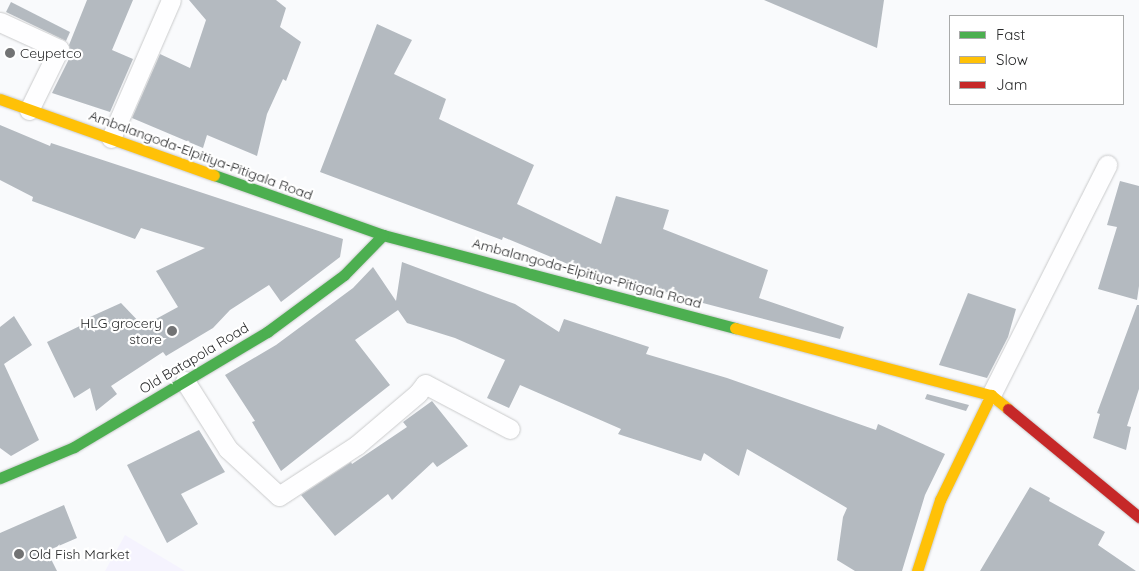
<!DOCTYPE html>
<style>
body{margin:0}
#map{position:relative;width:1139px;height:571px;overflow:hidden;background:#f9fafc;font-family:Quicksand,sans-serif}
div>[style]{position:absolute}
.commercial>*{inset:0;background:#f5f3fe}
.building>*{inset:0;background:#b4bac0}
.roads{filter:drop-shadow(0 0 1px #cacbcc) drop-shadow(0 0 1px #cacbcc)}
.street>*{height:19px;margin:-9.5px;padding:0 9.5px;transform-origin:9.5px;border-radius:9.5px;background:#fefeff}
.fast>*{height:11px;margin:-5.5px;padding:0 5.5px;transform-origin:5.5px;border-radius:5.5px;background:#4caf50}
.slow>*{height:11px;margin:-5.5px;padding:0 5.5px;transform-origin:5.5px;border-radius:5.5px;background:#ffc107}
.jam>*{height:11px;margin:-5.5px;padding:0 5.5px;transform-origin:5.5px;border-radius:5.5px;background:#c62828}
.dots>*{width:14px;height:14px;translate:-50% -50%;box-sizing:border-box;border:2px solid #fff;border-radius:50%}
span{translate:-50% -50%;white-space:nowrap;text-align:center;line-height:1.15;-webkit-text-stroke:4.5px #fff;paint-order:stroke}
.poi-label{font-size:14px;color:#292a2b}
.left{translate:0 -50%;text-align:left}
.right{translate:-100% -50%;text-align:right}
.street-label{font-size:14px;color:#292a2b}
.legend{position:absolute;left:949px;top:15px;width:175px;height:90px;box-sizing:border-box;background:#fff;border:1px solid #a9aaaa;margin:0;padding:6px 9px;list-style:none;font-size:15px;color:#292a2b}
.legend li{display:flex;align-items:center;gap:10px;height:25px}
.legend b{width:25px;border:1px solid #a9aaaa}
</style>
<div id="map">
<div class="commercial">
<div style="clip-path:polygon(125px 535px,185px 571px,105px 571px)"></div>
</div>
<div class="building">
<div style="clip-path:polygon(87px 0,133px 0,112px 50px,133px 59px,110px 112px,52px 93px,72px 53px,70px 51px,69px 45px)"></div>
<div style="clip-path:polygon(189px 0,276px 0,286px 8px,280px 27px,301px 42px,286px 81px,283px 79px,267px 114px,257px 156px,207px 135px,203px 148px,132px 118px,160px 54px,190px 68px,206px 20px)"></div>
<div style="clip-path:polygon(764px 0,884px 0,877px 48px)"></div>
<div style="clip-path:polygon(11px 2px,70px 32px,66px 41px,6px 12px)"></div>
<div style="clip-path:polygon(377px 24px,412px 40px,394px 74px,446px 99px,439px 119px,534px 165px,517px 204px,601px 244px,616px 196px,669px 210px,663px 229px,768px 270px,759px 298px,844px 327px,840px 339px,592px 274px,503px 237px,502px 240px,320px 172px)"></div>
<div style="clip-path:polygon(0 125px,50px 146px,51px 143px,343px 239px,340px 257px,281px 302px,269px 285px,230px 310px,213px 328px,166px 356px,163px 352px,111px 386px,117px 394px,96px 411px,90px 388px,74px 398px,47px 342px,92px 320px,90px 317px,121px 303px,143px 326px,178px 307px,156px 271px,205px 248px,141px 228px,135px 239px,32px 201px,33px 197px,0 180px)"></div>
<div style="clip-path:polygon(1120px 181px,1139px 186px,1139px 286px,1137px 300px,1098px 289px,1117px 227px,1107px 225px)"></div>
<div style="clip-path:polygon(402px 262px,515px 304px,559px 332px,564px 319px,649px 347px,646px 354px,727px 378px,876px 430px,878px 424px,945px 454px,925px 495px,902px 571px,855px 571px,837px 560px,843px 517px,847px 508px,747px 449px,739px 476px,704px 453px,701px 461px,618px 434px,621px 429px,520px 385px,509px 408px,487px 398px,505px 360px,455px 338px,407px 323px,398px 310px,355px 340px,390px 385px,281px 471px,252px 422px,255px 421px,225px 375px,276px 345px,353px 288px,373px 267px,396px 301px)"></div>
<div style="clip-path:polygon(968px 293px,1016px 309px,1008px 337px,987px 378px,939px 365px)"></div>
<div style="clip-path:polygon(1137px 305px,1139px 305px,1139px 389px,1127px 426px,1131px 427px,1126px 450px,1093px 438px,1100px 414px,1097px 413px)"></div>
<div style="clip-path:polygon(14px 316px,32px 345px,4px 364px,39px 440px,11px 456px,0 448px,0 327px)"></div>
<div style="clip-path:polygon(927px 394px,969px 405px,966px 411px,925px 399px)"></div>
<div style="clip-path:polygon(432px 401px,468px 446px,437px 467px,433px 462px,392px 500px,388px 494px,335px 536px,301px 495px,351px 462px,352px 464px,407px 427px,403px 422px)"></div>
<div style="clip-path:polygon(199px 430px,225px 472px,181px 494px,198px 524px,167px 543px,127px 465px)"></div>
<div style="clip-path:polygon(1030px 487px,1050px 498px,1049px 501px,1105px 532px,1098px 545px,1136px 571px,980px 571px)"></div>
<div style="clip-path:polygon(64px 505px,77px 538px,47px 551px,57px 571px,0 571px,0 533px)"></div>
</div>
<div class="roads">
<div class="street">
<div style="left:0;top:22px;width:65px;rotate:24.6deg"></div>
<div style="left:59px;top:49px;width:68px;rotate:116.2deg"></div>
<div style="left:111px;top:138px;width:150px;rotate:-66.5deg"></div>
<div style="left:185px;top:381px;width:80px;rotate:57.7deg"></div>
<div style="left:228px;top:449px;width:69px;rotate:42.7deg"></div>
<div style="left:279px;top:496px;width:93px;rotate:-33.2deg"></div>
<div style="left:357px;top:445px;width:80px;rotate:-40.4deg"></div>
<div style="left:418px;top:393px;width:11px;rotate:-52deg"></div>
<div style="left:425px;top:384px;width:96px;rotate:27.9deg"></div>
<div style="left:991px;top:395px;width:258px;rotate:-63.2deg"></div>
</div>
<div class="fast">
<div style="left:214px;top:175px;width:179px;rotate:19.5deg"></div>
<div style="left:383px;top:235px;width:364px;rotate:14.8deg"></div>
<div style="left:0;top:478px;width:80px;rotate:-22.7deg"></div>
<div style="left:74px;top:447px;width:225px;rotate:-30.8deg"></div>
<div style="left:267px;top:332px;width:96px;rotate:-36.5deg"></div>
<div style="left:344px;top:275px;width:56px;rotate:-45.7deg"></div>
</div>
<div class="slow">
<div style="left:0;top:99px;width:227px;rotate:19.6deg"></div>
<div style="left:735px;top:328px;width:265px;rotate:14.7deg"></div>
<div style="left:991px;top:395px;width:22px;rotate:39deg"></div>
<div style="left:917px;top:571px;width:75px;rotate:-72.1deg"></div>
<div style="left:940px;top:500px;width:117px;rotate:-64.1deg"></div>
</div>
<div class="jam">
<div style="left:1008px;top:409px;width:170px;rotate:39.5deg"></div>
</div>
</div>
<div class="dots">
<div style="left:10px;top:53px;background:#727374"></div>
<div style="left:172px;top:331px;background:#727374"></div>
<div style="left:19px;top:554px;background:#727374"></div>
</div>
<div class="poi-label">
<span class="left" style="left:20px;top:53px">Ceypetco</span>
<span class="right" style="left:162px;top:331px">HLG grocery<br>store</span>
<span class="left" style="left:29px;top:554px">Old Fish Market</span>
</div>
<div class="street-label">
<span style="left:201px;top:155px;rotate:20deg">Ambalangoda-Elpitiya-Pitigala Road</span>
<span style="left:587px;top:273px;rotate:15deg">Ambalangoda-Elpitiya-Pitigala Road</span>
<span style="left:194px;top:358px;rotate:-31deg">Old Batapola Road</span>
</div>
<ul class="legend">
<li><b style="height:6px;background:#4caf50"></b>Fast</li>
<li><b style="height:6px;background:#ffc107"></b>Slow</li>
<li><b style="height:6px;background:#c62828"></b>Jam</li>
</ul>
</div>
